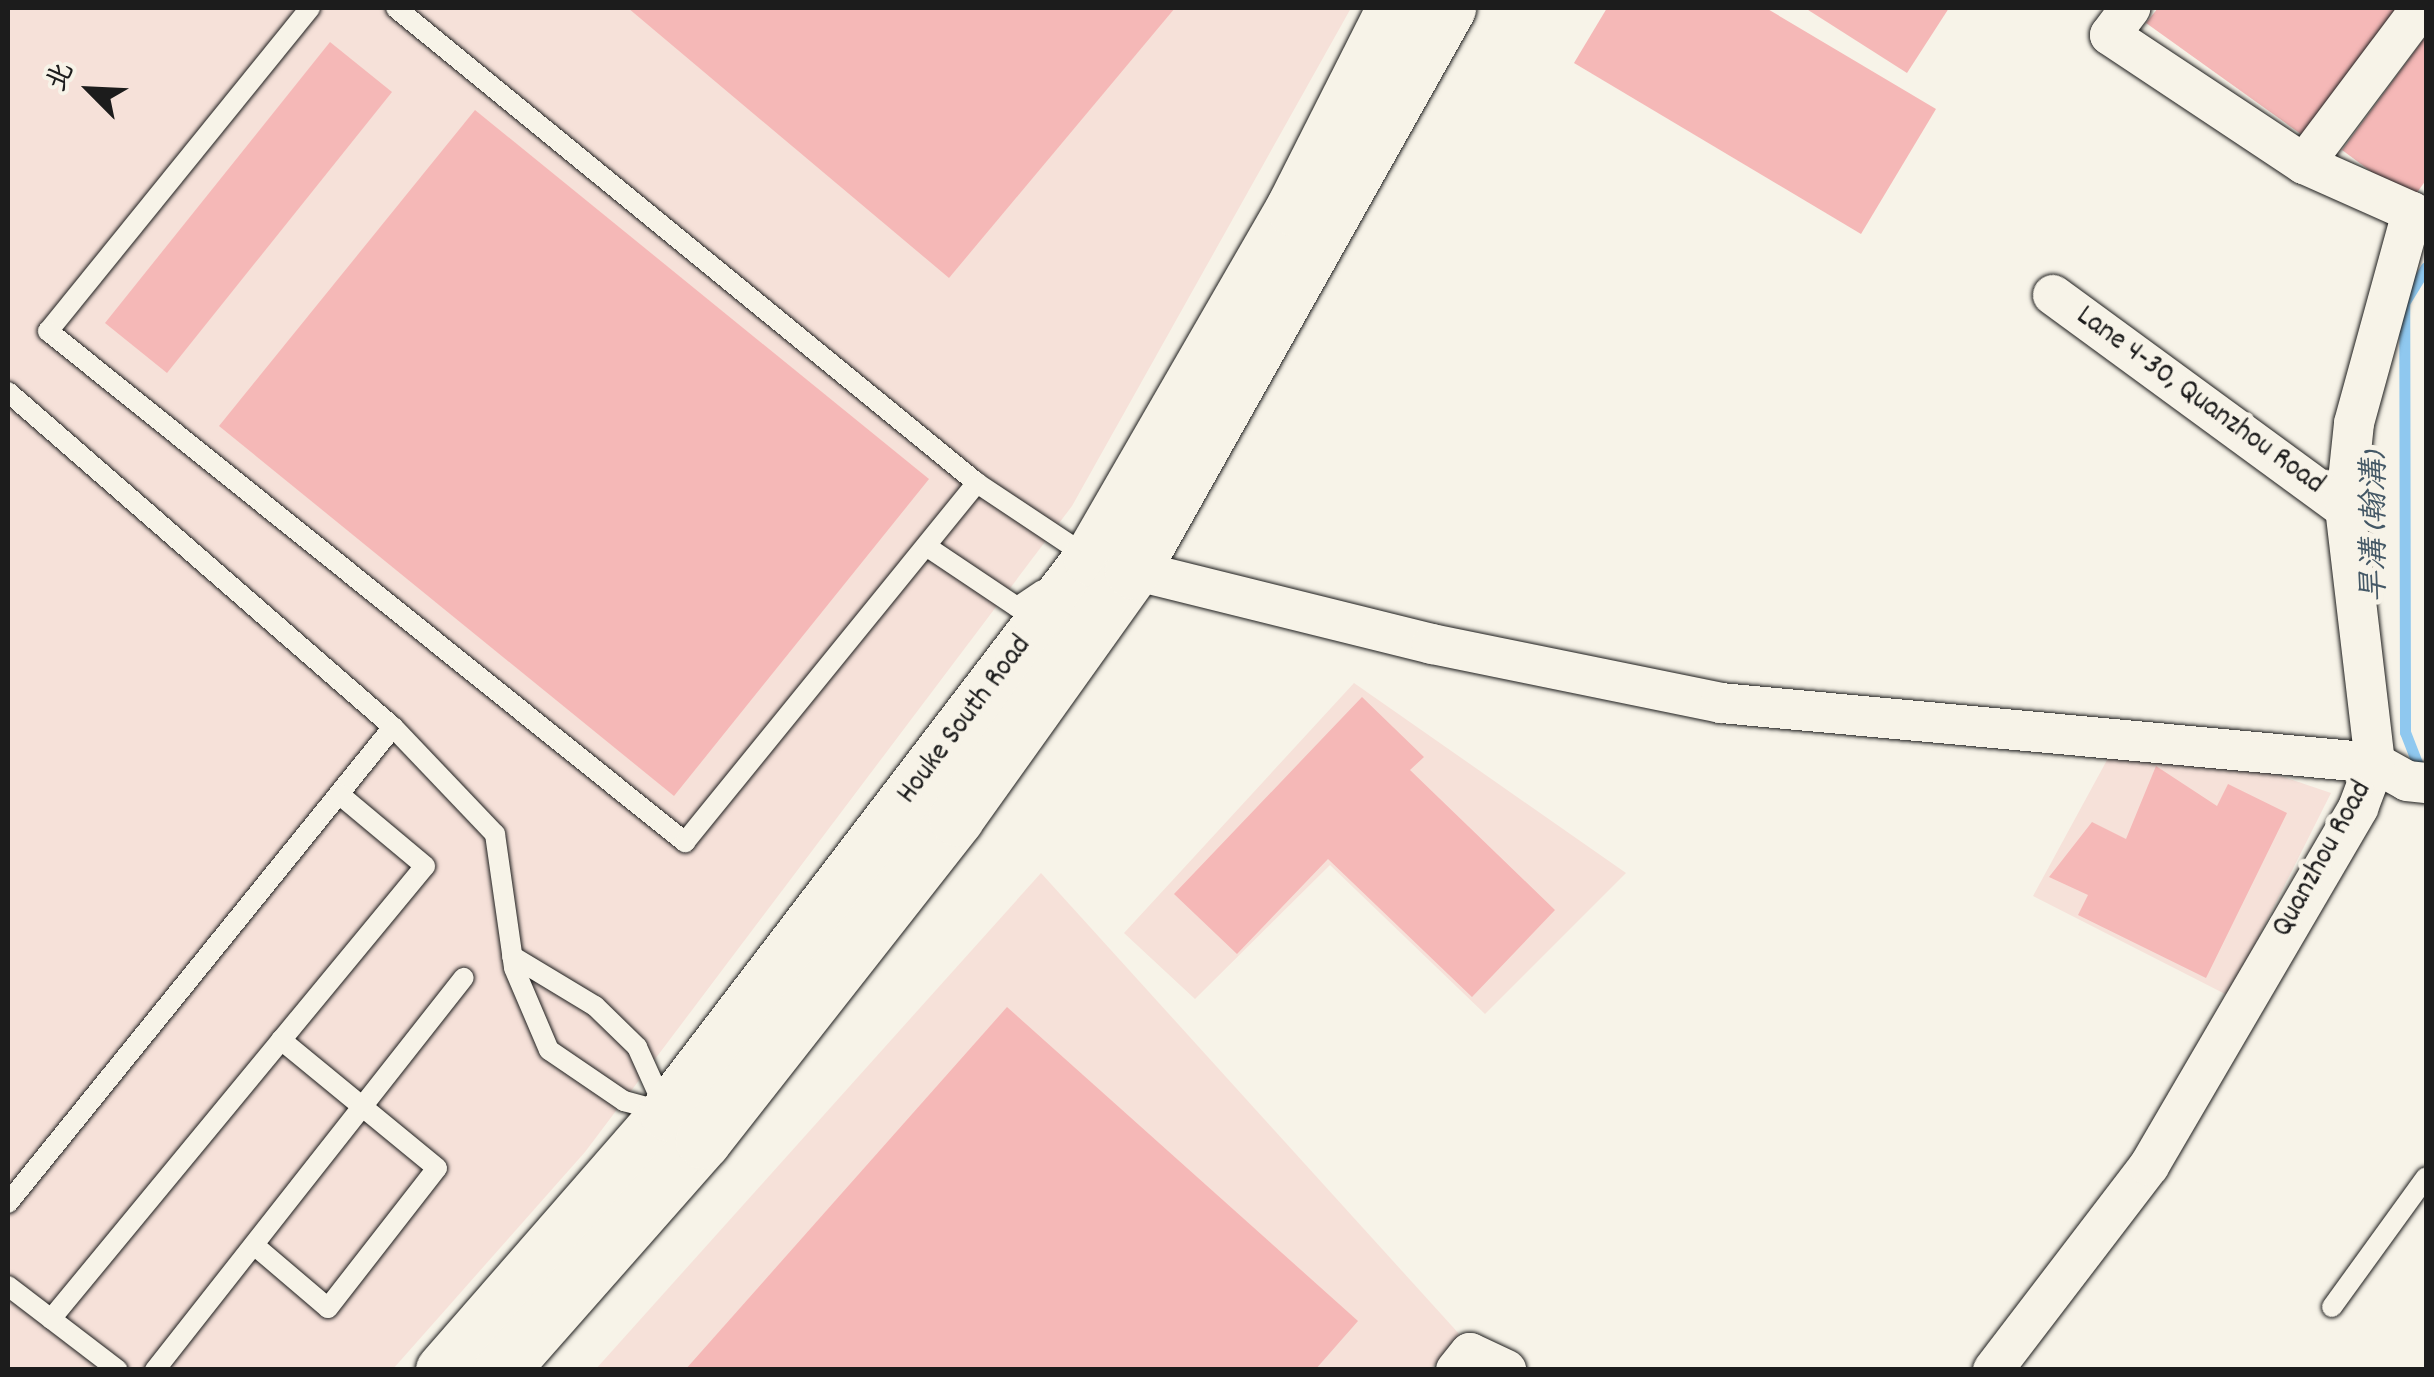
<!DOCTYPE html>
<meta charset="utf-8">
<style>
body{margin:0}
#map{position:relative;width:2434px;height:1377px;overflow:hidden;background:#f7f3e8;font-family:Dekko,"LXGW WenKai TC",sans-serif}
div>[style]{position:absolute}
.built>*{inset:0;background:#f6e1d9}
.stream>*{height:11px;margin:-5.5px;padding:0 5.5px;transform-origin:5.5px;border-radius:5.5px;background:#8fc8ef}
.building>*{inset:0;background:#f5b8b7}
.roads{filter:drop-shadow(0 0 2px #1c1c1c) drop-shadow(0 0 2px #1c1c1c)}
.lane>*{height:20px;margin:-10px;padding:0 10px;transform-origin:10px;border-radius:10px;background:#f7f3e8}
.street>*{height:40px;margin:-20px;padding:0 20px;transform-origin:20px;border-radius:20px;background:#f7f3e8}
.secondary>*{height:55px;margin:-27.5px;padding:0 27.5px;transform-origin:27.5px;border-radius:27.5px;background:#f7f3e8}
span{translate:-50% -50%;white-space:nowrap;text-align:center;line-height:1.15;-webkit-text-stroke:10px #f7f3e8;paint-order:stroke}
.street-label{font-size:30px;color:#1c1c1c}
.water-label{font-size:32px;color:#445866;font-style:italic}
.frame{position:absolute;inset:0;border:10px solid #1c1c1c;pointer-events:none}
.north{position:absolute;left:40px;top:40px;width:100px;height:100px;-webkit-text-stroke:8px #f7f3e8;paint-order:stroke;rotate:294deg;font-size:28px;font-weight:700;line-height:40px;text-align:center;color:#1c1c1c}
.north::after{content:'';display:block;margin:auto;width:35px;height:45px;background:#1c1c1c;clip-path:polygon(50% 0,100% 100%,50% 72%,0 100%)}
</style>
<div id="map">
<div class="built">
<div style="clip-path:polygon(8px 8px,1351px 8px,1072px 506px,585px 1152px,393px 1369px,8px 1370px)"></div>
<div style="clip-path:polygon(1354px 683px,1626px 873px,1485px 1014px,1330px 865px,1195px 999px,1124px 933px)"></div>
<div style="clip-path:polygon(2113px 749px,2227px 758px,2331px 793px,2229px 996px,2033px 896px)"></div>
<div style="clip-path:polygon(1041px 873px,1461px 1336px,1430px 1370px,595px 1370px)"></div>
</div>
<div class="stream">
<div style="left:2421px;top:773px;width:44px;rotate:-111.3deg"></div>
<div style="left:2405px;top:732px;width:429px;rotate:-90.1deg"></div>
<div style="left:2404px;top:303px;width:42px;rotate:-58.6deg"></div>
</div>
<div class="building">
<div style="clip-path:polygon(628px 8px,1175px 8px,949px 278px)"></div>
<div style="clip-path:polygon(1607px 8px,1766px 8px,1936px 109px,1861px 234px,1574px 63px)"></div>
<div style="clip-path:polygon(1805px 8px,1949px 8px,1907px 73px)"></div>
<div style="clip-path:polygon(2158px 8px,2400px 8px,2305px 137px,2146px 23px)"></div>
<div style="clip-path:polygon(2426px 36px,2426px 180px,2411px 201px,2342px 150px)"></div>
<div style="clip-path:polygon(330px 42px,392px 92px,167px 373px,105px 323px)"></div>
<div style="clip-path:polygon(475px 110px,929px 479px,674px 796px,219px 426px)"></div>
<div style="clip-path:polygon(1362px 697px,1424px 757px,1410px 770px,1555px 910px,1472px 997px,1328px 859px,1237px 954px,1174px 894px)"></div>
<div style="clip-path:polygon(2156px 766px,2217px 806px,2228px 784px,2287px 813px,2206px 978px,2078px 915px,2088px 895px,2049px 877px,2092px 822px,2126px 839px)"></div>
<div style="clip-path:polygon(1007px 1007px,1358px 1321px,1315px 1370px,685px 1370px)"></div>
</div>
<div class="roads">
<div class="lane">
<div style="left:310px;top:8px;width:416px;rotate:129deg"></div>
<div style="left:48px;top:331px;width:817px;rotate:38.74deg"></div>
<div style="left:685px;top:842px;width:463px;rotate:-50.9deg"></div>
<div style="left:396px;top:8px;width:750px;rotate:39.27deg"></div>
<div style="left:977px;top:483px;width:132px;rotate:33.6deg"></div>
<div style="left:8px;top:392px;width:510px;rotate:41.03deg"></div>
<div style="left:393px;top:727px;width:148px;rotate:46.4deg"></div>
<div style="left:495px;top:834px;width:135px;rotate:81.9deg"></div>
<div style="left:514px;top:968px;width:89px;rotate:66.9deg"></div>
<div style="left:549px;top:1050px;width:91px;rotate:34.2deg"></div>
<div style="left:624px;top:1101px;width:39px;rotate:15deg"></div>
<div style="left:926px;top:546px;width:110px;rotate:33.8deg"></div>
<div style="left:1017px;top:607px;width:30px;rotate:-34deg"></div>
<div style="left:512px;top:956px;width:97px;rotate:31.1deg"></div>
<div style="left:595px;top:1006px;width:59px;rotate:44.3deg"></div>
<div style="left:637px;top:1047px;width:68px;rotate:65.7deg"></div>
<div style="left:8px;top:1203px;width:612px;rotate:-51.03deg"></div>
<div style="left:254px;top:1245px;width:97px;rotate:40.4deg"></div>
<div style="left:328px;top:1308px;width:177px;rotate:-52.1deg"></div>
<div style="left:437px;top:1168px;width:202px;rotate:-140.6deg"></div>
<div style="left:8px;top:1286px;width:138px;rotate:37.4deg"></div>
<div style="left:2332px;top:1307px;width:160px;rotate:-54.1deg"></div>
<div style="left:51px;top:1319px;width:587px;rotate:-50.46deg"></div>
<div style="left:425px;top:866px;width:112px;rotate:-140.1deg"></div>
<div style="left:155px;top:1370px;width:499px;rotate:-51.8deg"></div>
</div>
<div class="street">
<div style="left:2304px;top:164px;width:195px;rotate:-53.1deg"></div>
<div style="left:2053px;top:295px;width:362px;rotate:36.2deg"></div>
<div style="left:1109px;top:564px;width:333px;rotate:13.9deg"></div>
<div style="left:1432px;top:644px;width:295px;rotate:11.5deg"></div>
<div style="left:1721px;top:703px;width:657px;rotate:5.24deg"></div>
<div style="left:2375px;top:763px;width:37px;rotate:29deg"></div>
<div style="left:2407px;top:781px;width:19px;rotate:6deg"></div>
<div style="left:1456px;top:1370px;width:22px;rotate:-51deg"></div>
<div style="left:1470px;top:1353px;width:40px;rotate:25deg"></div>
<div style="left:1993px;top:1370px;width:257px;rotate:-52.6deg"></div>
<div style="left:2149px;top:1166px;width:415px;rotate:-59.7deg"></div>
<div style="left:2358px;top:808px;width:48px;rotate:-69.3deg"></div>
<div style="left:2375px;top:763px;width:256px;rotate:-96.7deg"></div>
<div style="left:2345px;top:509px;width:86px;rotate:-84deg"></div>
<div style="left:2354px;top:423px;width:219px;rotate:-74.6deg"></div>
<div style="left:2412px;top:212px;width:118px;rotate:-156deg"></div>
<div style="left:2304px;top:164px;width:233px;rotate:-146.4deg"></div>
<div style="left:2110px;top:35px;width:34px;rotate:-53deg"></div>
</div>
<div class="secondary">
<div style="left:443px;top:1370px;width:341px;rotate:-48.9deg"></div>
<div style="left:667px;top:1113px;width:698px;rotate:-52.62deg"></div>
<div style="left:1091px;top:558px;width:404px;rotate:-60deg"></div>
<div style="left:1293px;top:208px;width:224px;rotate:-63.2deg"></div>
<div style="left:501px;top:1370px;width:305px;rotate:-48.6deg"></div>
<div style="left:703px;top:1141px;width:410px;rotate:-51.9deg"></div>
<div style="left:956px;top:818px;width:303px;rotate:-54.5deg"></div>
<div style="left:1132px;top:571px;width:646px;rotate:-60.7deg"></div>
</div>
</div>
<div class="street-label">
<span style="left:2199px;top:402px;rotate:36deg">Lane 4-30, Quanzhou Road</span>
<span style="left:966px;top:721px;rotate:-53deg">Houke South Road</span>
<span style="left:2324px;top:860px;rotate:-61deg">Quanzhou Road</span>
</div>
<div class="water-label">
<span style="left:2377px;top:527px;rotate:-90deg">旱溝 (翰溝)</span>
</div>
<div class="frame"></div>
<div class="north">北</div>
</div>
